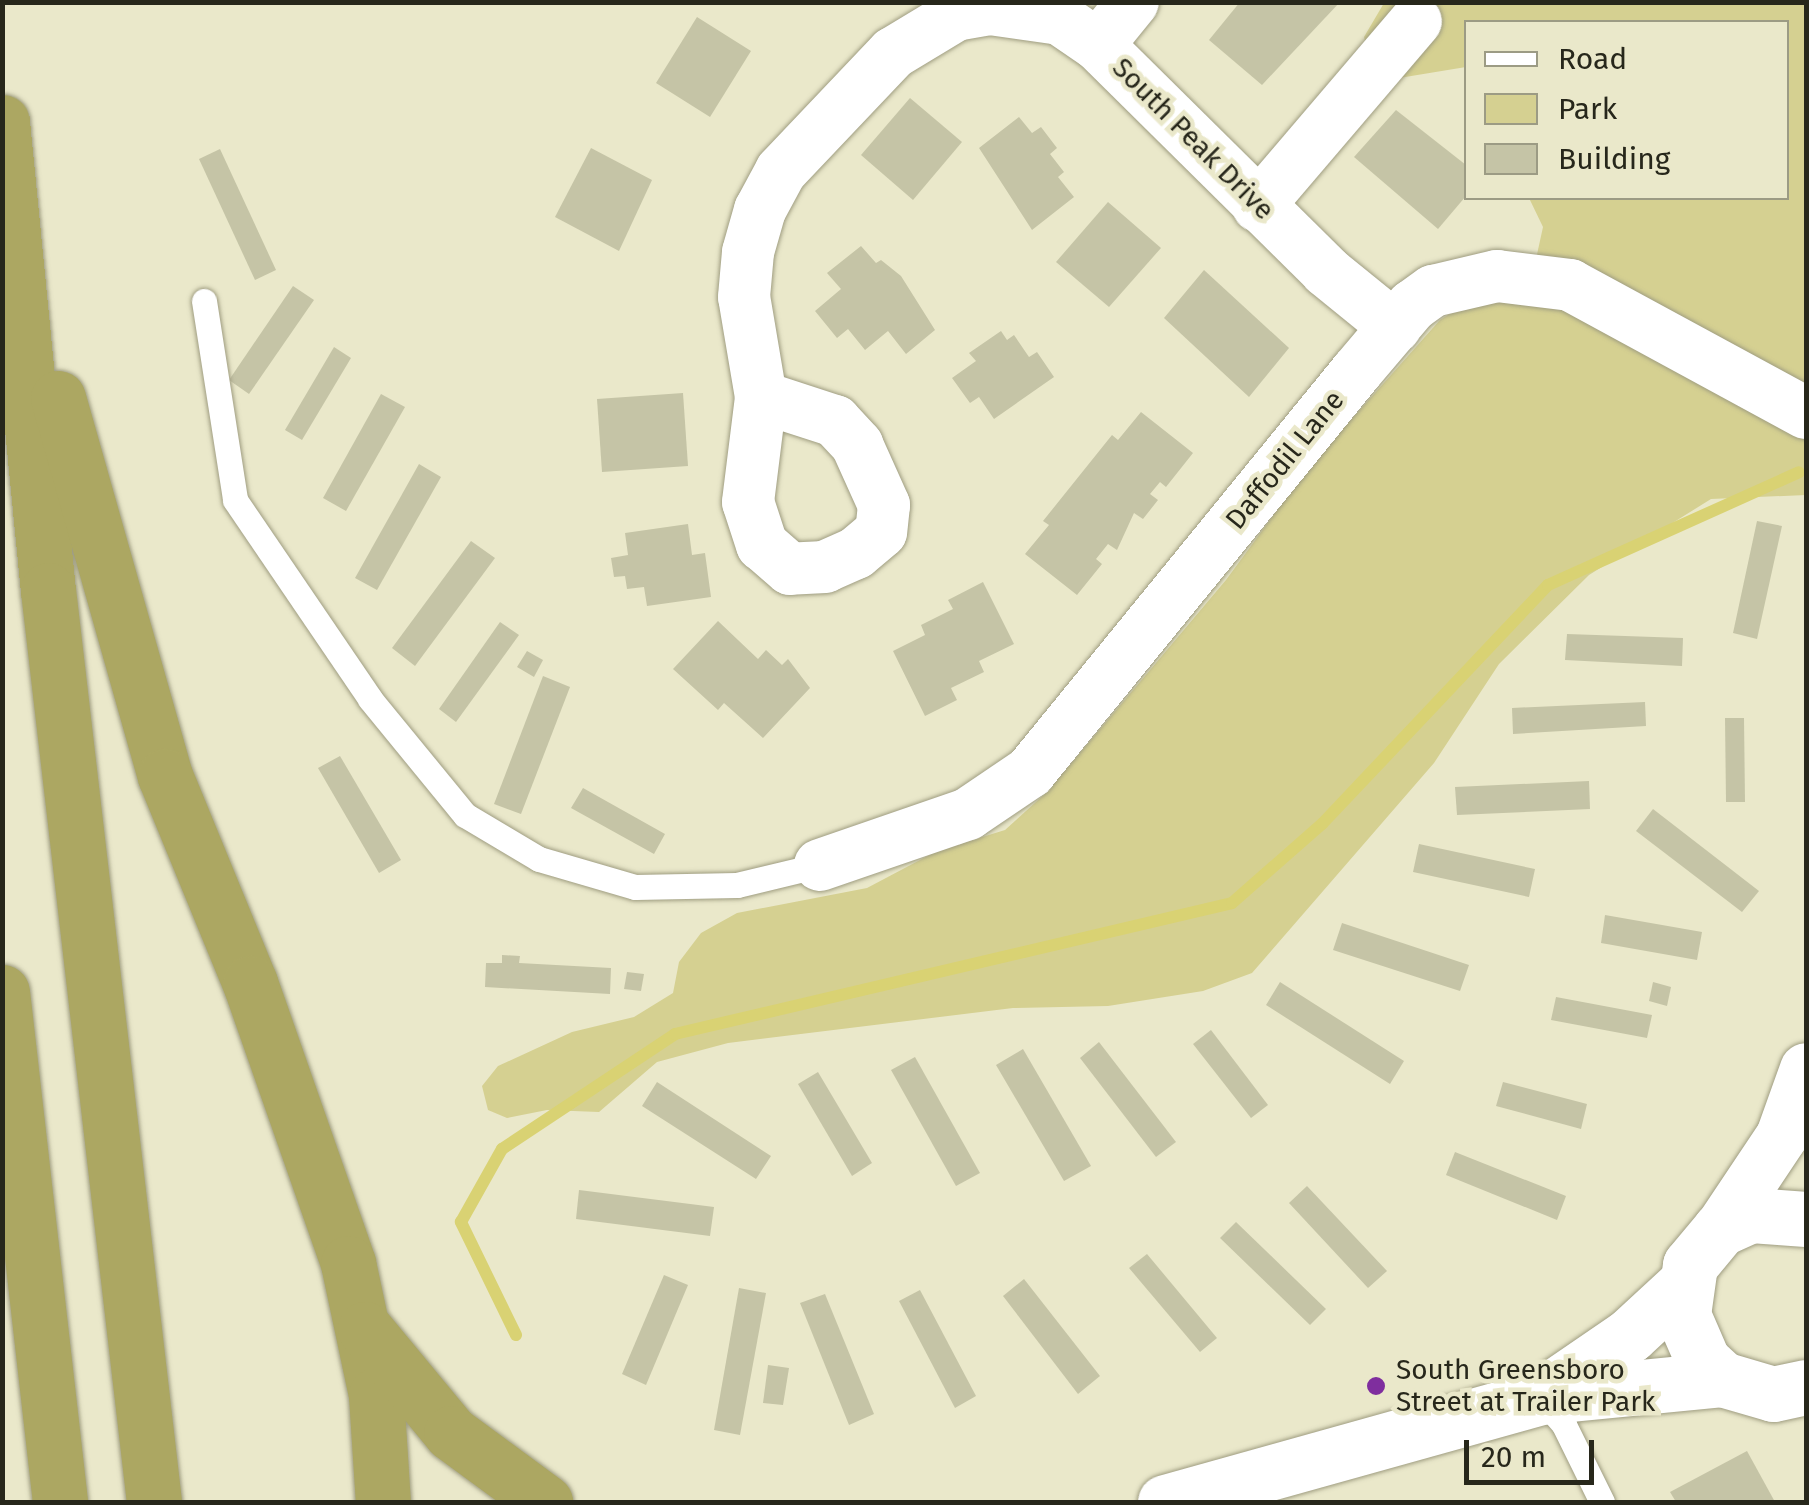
<!DOCTYPE html>
<style>
body{margin:0}
#map{position:relative;width:1809px;height:1505px;overflow:hidden;background:#eae8ca;font-family:"Fira Sans",sans-serif}
div>[style]{position:absolute}
.green>*{inset:0;background:#d5d091}
.stream>*{height:12px;margin:-6px;padding:0 6px;transform-origin:6px;border-radius:6px;background:#d9d273}
.building>*{inset:0;background:#c5c4a6}
.roads{filter:drop-shadow(0 0 2px #9f9d81) drop-shadow(0 0 2px #9f9d81)}
.service>*{height:25px;margin:-12.5px;padding:0 12.5px;transform-origin:12.5px;border-radius:12.5px;background:#fff}
.minor>*{height:52px;margin:-26px;padding:0 26px;transform-origin:26px;border-radius:26px;background:#fff}
.secondary>*{height:55px;margin:-27.5px;padding:0 27.5px;transform-origin:27.5px;border-radius:27.5px;background:#fff}
.trunk>*{height:55px;margin:-27.5px;padding:0 27.5px;transform-origin:27.5px;border-radius:27.5px;background:#aca762}
.dots>*{width:28px;height:28px;translate:-50% -50%;box-sizing:border-box;border:5px solid #eae8ca;border-radius:50%}
span{translate:-50% -50%;white-space:nowrap;text-align:center;line-height:1.15;-webkit-text-stroke:9px #eae8ca;paint-order:stroke}
.street-label{font-size:28px;color:#27271b}
.poi-label{font-size:28px;color:#27271b}
.left{translate:0 -50%;text-align:left}
.frame{position:absolute;inset:0;border:5px solid #27271b;pointer-events:none}
.legend{position:absolute;left:1464px;top:20px;width:325px;height:180px;box-sizing:border-box;background:#eae8ca;border:2px solid #9c9b84;margin:0;padding:12px 18px;list-style:none;font-size:30px;color:#27271b}
.legend li{display:flex;align-items:center;gap:20px;height:50px}
.legend b{width:50px;border:2px solid #9c9b84}
.scale{position:absolute;left:1464px;top:1440px;width:130px;height:45px;box-sizing:border-box;border:5px solid #27271b;border-top:0;padding-left:12px;font-size:30px;line-height:35px;white-space:nowrap;color:#27271b;-webkit-text-stroke:8px #eae8ca;paint-order:stroke}
</style>
<div id="map">
<div class="green">
<div style="clip-path:polygon(1384px 3px,1806px 3px,1806px 495px,1711px 499px,1589px 575px,1499px 664px,1434px 763px,1252px 973px,1203px 991px,1108px 1006px,1013px 1008px,728px 1043px,657px 1062px,599px 1112px,547px 1110px,507px 1118px,488px 1110px,482px 1086px,498px 1066px,572px 1032px,634px 1017px,673px 993px,679px 962px,701px 933px,737px 913px,867px 888px,937px 851px,1005px 830px,1047px 792px,1226px 580px,1309px 467px,1440px 320px,1536px 259px,1543px 227px,1529px 198px,1786px 198px,1786px 22px,1466px 22px,1466px 67px,1393px 79px,1370px 59px,1364px 37px)"></div>
</div>
<div class="stream">
<div style="left:516px;top:1335px;width:126px;rotate:-116deg"></div>
<div style="left:461px;top:1222px;width:84px;rotate:-60.7deg"></div>
<div style="left:502px;top:1149px;width:208px;rotate:-33.6deg"></div>
<div style="left:675px;top:1034px;width:572px;rotate:-13.23deg"></div>
<div style="left:1232px;top:903px;width:120px;rotate:-41.3deg"></div>
<div style="left:1322px;top:824px;width:329px;rotate:-46.6deg"></div>
<div style="left:1548px;top:585px;width:275px;rotate:-24.2deg"></div>
</div>
<div class="building">
<div style="clip-path:polygon(1240px 2px,1340px 2px,1262px 85px,1209px 40px)"></div>
<div style="clip-path:polygon(697px 17px,751px 51px,710px 117px,656px 83px)"></div>
<div style="clip-path:polygon(910px 98px,962px 142px,913px 200px,861px 155px)"></div>
<div style="clip-path:polygon(1396px 110px,1466px 165px,1466px 196px,1438px 229px,1354px 157px)"></div>
<div style="clip-path:polygon(1019px 117px,1032px 133px,1041px 127px,1057px 148px,1050px 154px,1064px 172px,1058px 177px,1074px 197px,1032px 230px,979px 148px)"></div>
<div style="clip-path:polygon(591px 148px,652px 180px,619px 251px,555px 217px)"></div>
<div style="clip-path:polygon(220px 149px,276px 270px,255px 280px,199px 159px)"></div>
<div style="clip-path:polygon(1108px 202px,1161px 248px,1109px 307px,1056px 262px)"></div>
<div style="clip-path:polygon(861px 246px,876px 263px,881px 260px,901px 276px,935px 330px,906px 354px,888px 331px,865px 350px,848px 329px,837px 338px,815px 311px,841px 289px,827px 273px)"></div>
<div style="clip-path:polygon(1204px 270px,1289px 348px,1249px 397px,1164px 318px)"></div>
<div style="clip-path:polygon(293px 286px,314px 300px,249px 394px,229px 380px)"></div>
<div style="clip-path:polygon(1001px 331px,1007px 340px,1014px 335px,1029px 357px,1037px 352px,1054px 377px,994px 419px,979px 397px,970px 403px,952px 378px,976px 361px,969px 353px)"></div>
<div style="clip-path:polygon(334px 347px,351px 358px,302px 440px,285px 430px)"></div>
<div style="clip-path:polygon(683px 393px,688px 466px,602px 472px,597px 399px)"></div>
<div style="clip-path:polygon(381px 394px,405px 407px,346px 511px,323px 498px)"></div>
<div style="clip-path:polygon(1141px 412px,1193px 453px,1166px 487px,1160px 482px,1150px 494px,1158px 500px,1143px 519px,1134px 513px,1117px 550px,1108px 544px,1096px 559px,1102px 564px,1077px 595px,1025px 554px,1049px 525px,1043px 521px,1112px 435px,1118px 440px)"></div>
<div style="clip-path:polygon(419px 464px,441px 477px,377px 590px,355px 578px)"></div>
<div style="clip-path:polygon(1757px 521px,1782px 526px,1757px 639px,1733px 633px)"></div>
<div style="clip-path:polygon(688px 524px,692px 555px,705px 553px,711px 597px,647px 606px,644px 587px,627px 589px,625px 576px,614px 577px,611px 558px,628px 555px,625px 533px)"></div>
<div style="clip-path:polygon(471px 541px,495px 558px,415px 666px,392px 648px)"></div>
<div style="clip-path:polygon(983px 582px,1014px 644px,979px 661px,984px 672px,951px 688px,957px 700px,925px 716px,893px 651px,925px 635px,921px 625px,953px 609px,948px 600px)"></div>
<div style="clip-path:polygon(718px 621px,758px 659px,766px 650px,782px 665px,788px 659px,810px 688px,763px 738px,724px 703px,718px 710px,673px 669px)"></div>
<div style="clip-path:polygon(500px 622px,519px 635px,456px 722px,439px 709px)"></div>
<div style="clip-path:polygon(1567px 634px,1683px 638px,1682px 666px,1565px 660px)"></div>
<div style="clip-path:polygon(527px 651px,543px 660px,534px 677px,517px 667px)"></div>
<div style="clip-path:polygon(543px 676px,570px 687px,521px 814px,494px 804px)"></div>
<div style="clip-path:polygon(1645px 702px,1646px 726px,1513px 734px,1512px 708px)"></div>
<div style="clip-path:polygon(1725px 718px,1744px 718px,1745px 802px,1726px 802px)"></div>
<div style="clip-path:polygon(340px 756px,401px 860px,379px 873px,318px 768px)"></div>
<div style="clip-path:polygon(1589px 781px,1590px 809px,1457px 815px,1455px 787px)"></div>
<div style="clip-path:polygon(583px 788px,665px 834px,654px 854px,571px 808px)"></div>
<div style="clip-path:polygon(1653px 809px,1759px 891px,1742px 912px,1636px 831px)"></div>
<div style="clip-path:polygon(1419px 844px,1535px 869px,1529px 897px,1413px 872px)"></div>
<div style="clip-path:polygon(1605px 915px,1702px 932px,1697px 960px,1601px 943px)"></div>
<div style="clip-path:polygon(1342px 923px,1469px 965px,1460px 991px,1333px 950px)"></div>
<div style="clip-path:polygon(502px 955px,520px 956px,519px 963px,611px 968px,610px 994px,485px 987px,486px 963px,502px 963px)"></div>
<div style="clip-path:polygon(627px 972px,644px 974px,641px 991px,624px 989px)"></div>
<div style="clip-path:polygon(1280px 982px,1404px 1061px,1390px 1084px,1266px 1005px)"></div>
<div style="clip-path:polygon(1653px 982px,1671px 987px,1667px 1006px,1649px 1001px)"></div>
<div style="clip-path:polygon(1556px 997px,1652px 1015px,1647px 1038px,1551px 1020px)"></div>
<div style="clip-path:polygon(1211px 1030px,1268px 1105px,1251px 1118px,1193px 1044px)"></div>
<div style="clip-path:polygon(1099px 1042px,1176px 1142px,1156px 1157px,1080px 1058px)"></div>
<div style="clip-path:polygon(1023px 1049px,1091px 1166px,1064px 1181px,996px 1065px)"></div>
<div style="clip-path:polygon(915px 1057px,980px 1173px,956px 1186px,891px 1070px)"></div>
<div style="clip-path:polygon(818px 1072px,872px 1163px,852px 1176px,798px 1084px)"></div>
<div style="clip-path:polygon(657px 1082px,771px 1156px,756px 1179px,642px 1106px)"></div>
<div style="clip-path:polygon(1503px 1082px,1587px 1104px,1581px 1129px,1496px 1106px)"></div>
<div style="clip-path:polygon(1455px 1152px,1566px 1196px,1557px 1220px,1446px 1175px)"></div>
<div style="clip-path:polygon(1307px 1186px,1387px 1271px,1368px 1288px,1289px 1203px)"></div>
<div style="clip-path:polygon(579px 1190px,714px 1207px,710px 1236px,576px 1219px)"></div>
<div style="clip-path:polygon(1236px 1222px,1326px 1309px,1310px 1325px,1220px 1238px)"></div>
<div style="clip-path:polygon(1147px 1254px,1217px 1338px,1200px 1352px,1129px 1268px)"></div>
<div style="clip-path:polygon(664px 1275px,688px 1285px,646px 1385px,622px 1374px)"></div>
<div style="clip-path:polygon(1024px 1279px,1100px 1376px,1078px 1394px,1003px 1296px)"></div>
<div style="clip-path:polygon(739px 1288px,766px 1293px,740px 1435px,714px 1430px)"></div>
<div style="clip-path:polygon(920px 1290px,976px 1396px,955px 1408px,899px 1301px)"></div>
<div style="clip-path:polygon(825px 1294px,874px 1414px,849px 1425px,800px 1303px)"></div>
<div style="clip-path:polygon(768px 1365px,789px 1368px,783px 1405px,763px 1403px)"></div>
<div style="clip-path:polygon(1747px 1451px,1775px 1502px,1676px 1502px,1670px 1492px)"></div>
</div>
<div class="roads">
<div class="service">
<div style="left:204px;top:301px;width:201px;rotate:81.1deg"></div>
<div style="left:235px;top:500px;width:240px;rotate:55.8deg"></div>
<div style="left:370px;top:699px;width:150px;rotate:50.7deg"></div>
<div style="left:465px;top:815px;width:86px;rotate:30.7deg"></div>
<div style="left:539px;top:859px;width:100px;rotate:16.3deg"></div>
<div style="left:635px;top:887px;width:102px;rotate:-1.1deg"></div>
<div style="left:737px;top:885px;width:85px;rotate:-13.5deg"></div>
<div style="left:1540px;top:1397px;width:37px;rotate:49deg"></div>
<div style="left:1564px;top:1425px;width:86px;rotate:63.7deg"></div>
</div>
<div class="minor">
<div style="left:1098px;top:45px;width:55px;rotate:-50.9deg"></div>
<div style="left:1258px;top:206px;width:243px;rotate:-49.5deg"></div>
<div style="left:761px;top:397px;width:78px;rotate:18deg"></div>
<div style="left:835px;top:421px;width:33px;rotate:47deg"></div>
<div style="left:857px;top:445px;width:66px;rotate:65.8deg"></div>
<div style="left:884px;top:505px;width:27px;rotate:96deg"></div>
<div style="left:881px;top:532px;width:33px;rotate:140deg"></div>
<div style="left:856px;top:553px;width:34px;rotate:156deg"></div>
<div style="left:825px;top:567px;width:35px;rotate:177deg"></div>
<div style="left:790px;top:569px;width:37px;rotate:-139deg"></div>
<div style="left:762px;top:545px;width:45px;rotate:-108deg"></div>
<div style="left:748px;top:502px;width:106px;rotate:-82.9deg"></div>
<div style="left:761px;top:397px;width:101px;rotate:-99.6deg"></div>
<div style="left:744px;top:297px;width:45px;rotate:-84.9deg"></div>
<div style="left:748px;top:252px;width:44px;rotate:-74.1deg"></div>
<div style="left:760px;top:210px;width:44px;rotate:-61.7deg"></div>
<div style="left:781px;top:171px;width:163px;rotate:-46.5deg"></div>
<div style="left:893px;top:53px;width:74px;rotate:-31.1deg"></div>
<div style="left:956px;top:15px;width:35px;rotate:-10deg"></div>
<div style="left:990px;top:9px;width:71px;rotate:8.1deg"></div>
<div style="left:1060px;top:19px;width:46px;rotate:34.4deg"></div>
<div style="left:1098px;top:45px;width:321px;rotate:44.7deg"></div>
<div style="left:1326px;top:271px;width:89px;rotate:39.1deg"></div>
<div style="left:820px;top:865px;width:157px;rotate:-19deg"></div>
<div style="left:968px;top:814px;width:75px;rotate:-34.1deg"></div>
<div style="left:1030px;top:772px;width:516px;rotate:-50.82deg"></div>
<div style="left:1356px;top:372px;width:87px;rotate:-49.7deg"></div>
<div style="left:1412px;top:306px;width:26px;rotate:-36deg"></div>
<div style="left:1433px;top:291px;width:66px;rotate:-13.2deg"></div>
<div style="left:1497px;top:276px;width:74px;rotate:7deg"></div>
<div style="left:1570px;top:285px;width:268px;rotate:28.5deg"></div>
<div style="left:1720px;top:1229px;width:112px;rotate:-56.3deg"></div>
<div style="left:1782px;top:1136px;width:71px;rotate:-70.3deg"></div>
</div>
<div class="secondary">
<div style="left:1806px;top:1219px;width:55px;rotate:-175.8deg"></div>
<div style="left:1751px;top:1215px;width:34px;rotate:156deg"></div>
<div style="left:1720px;top:1229px;width:47px;rotate:129.8deg"></div>
<div style="left:1690px;top:1265px;width:50px;rotate:98deg"></div>
<div style="left:1683px;top:1315px;width:50px;rotate:66.5deg"></div>
<div style="left:1703px;top:1361px;width:26px;rotate:43deg"></div>
<div style="left:1722px;top:1379px;width:53px;rotate:16.4deg"></div>
<div style="left:1773px;top:1394px;width:34px;rotate:-12deg"></div>
<div style="left:1547px;top:1392px;width:101px;rotate:-34.5deg"></div>
<div style="left:1630px;top:1335px;width:72px;rotate:-42.8deg"></div>
<div style="left:1165px;top:1502px;width:389px;rotate:-15.6deg"></div>
<div style="left:1540px;top:1397px;width:183px;rotate:-5.6deg"></div>
</div>
<div class="trunk">
<div style="left:2px;top:122px;width:470px;rotate:84.4deg"></div>
<div style="left:48px;top:590px;width:918px;rotate:83.37deg"></div>
<div style="left:58px;top:398px;width:393px;rotate:74.2deg"></div>
<div style="left:165px;top:776px;width:224px;rotate:67.7deg"></div>
<div style="left:250px;top:983px;width:297px;rotate:70.7deg"></div>
<div style="left:348px;top:1263px;width:135px;rotate:78deg"></div>
<div style="left:376px;top:1395px;width:107px;rotate:86.3deg"></div>
<div style="left:2px;top:992px;width:513px;rotate:83.51deg"></div>
<div style="left:365px;top:1329px;width:135px;rotate:50.4deg"></div>
<div style="left:451px;top:1433px;width:117px;rotate:36.3deg"></div>
</div>
</div>
<div class="dots">
<div style="left:1376px;top:1386px;background:#7f2e9e"></div>
</div>
<div class="street-label">
<span style="left:1193px;top:139px;rotate:45deg">South Peak Drive</span>
<span style="left:1285px;top:460px;rotate:-51deg">Daffodil Lane</span>
</div>
<div class="poi-label">
<span class="left" style="left:1396px;top:1386px">South Greensboro<br>Street at Trailer Park</span>
</div>
<div class="frame"></div>
<ul class="legend">
<li><b style="height:12px;background:#fff"></b>Road</li>
<li><b style="height:28px;background:#d5d091"></b>Park</li>
<li><b style="height:28px;background:#c5c4a6"></b>Building</li>
</ul>
<div class="scale">20 m</div>
</div>
